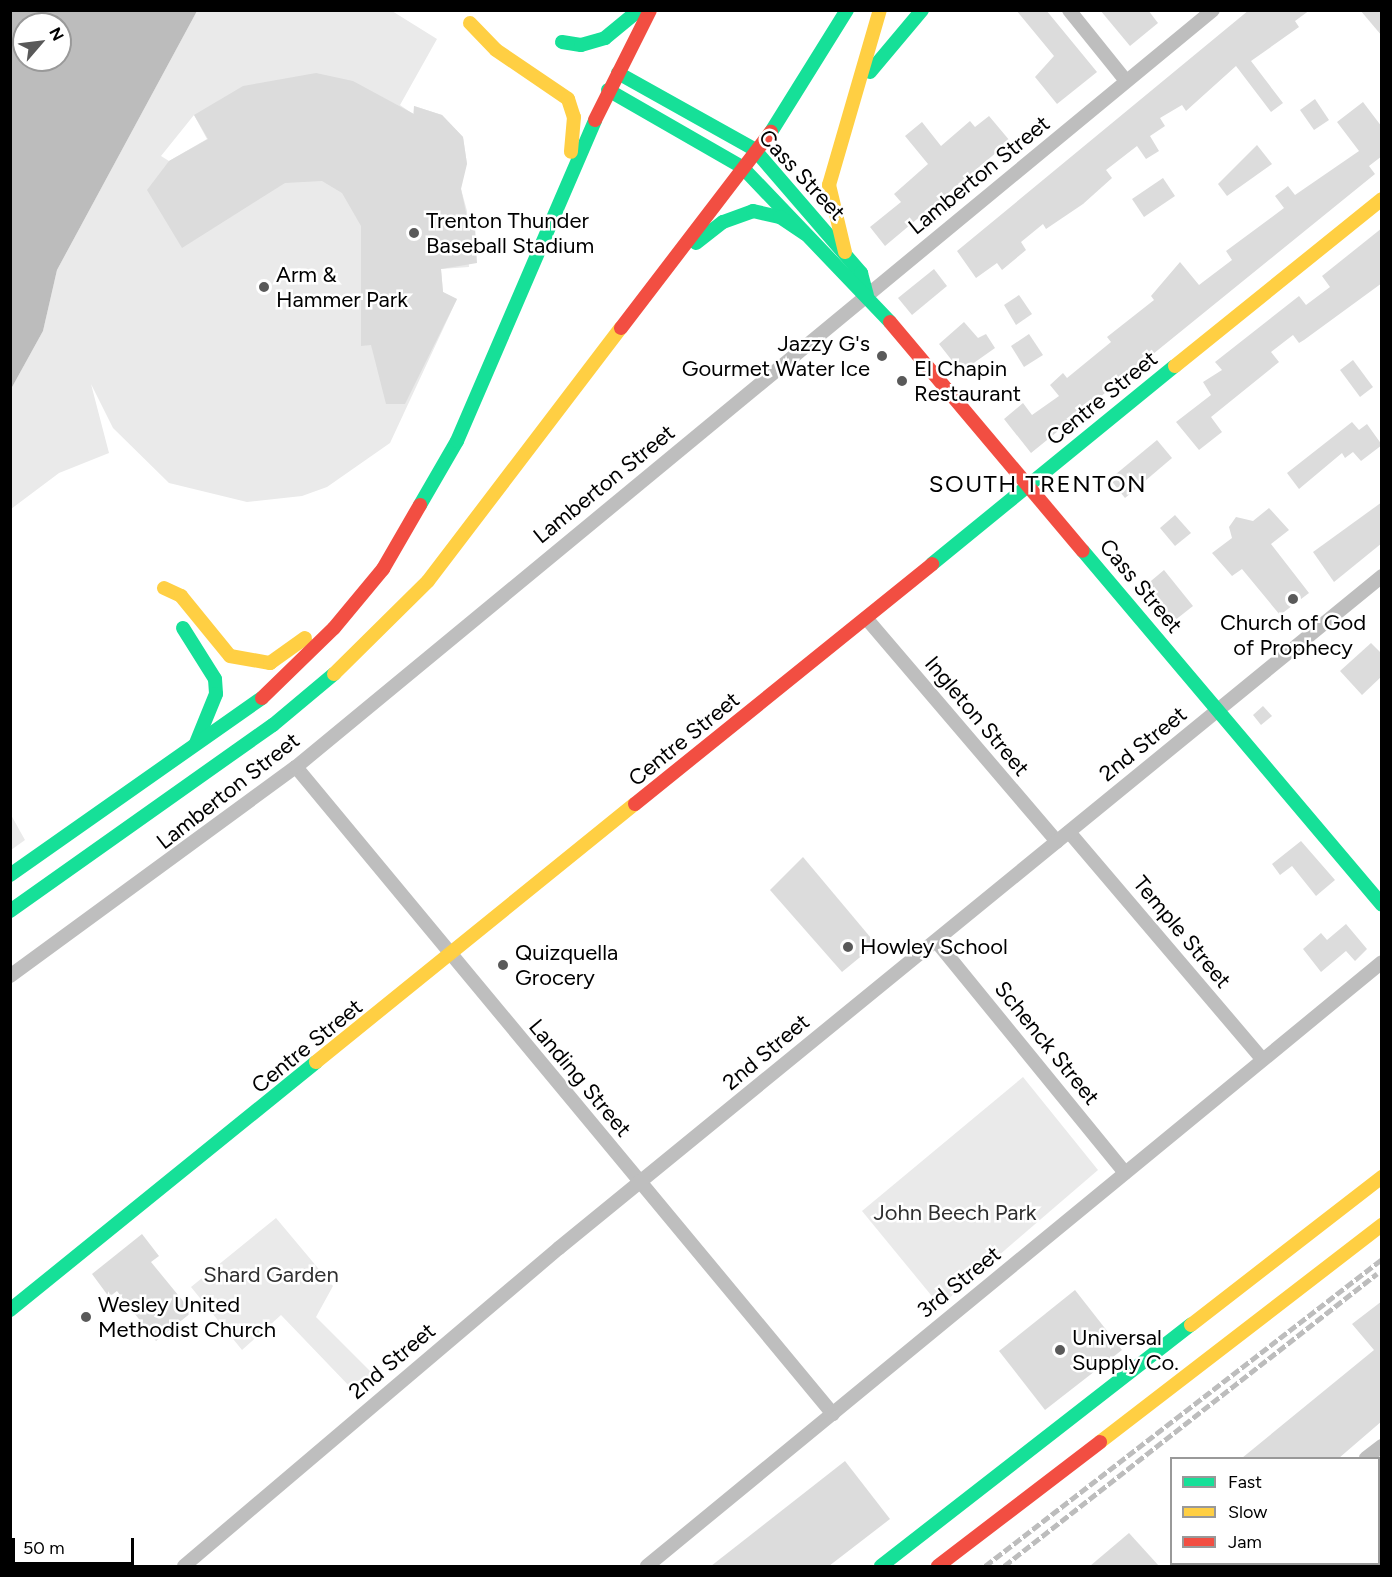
<!DOCTYPE html>
<style>
body{margin:0}
#map{position:relative;width:1392px;height:1577px;overflow:hidden;background:#fff;font-family:Figtree,sans-serif}
div>[style]{position:absolute}
.green>*{inset:0;background:#eaeaea}
.water>*{inset:0;background:#bcbcbc}
.building>*{inset:0;background:#dcdcdc}
.street>*{height:14px;margin:-7px;padding:0 7px;transform-origin:7px;border-radius:7px;background:#bebebe}
.fast>*{height:14px;margin:-7px;padding:0 7px;transform-origin:7px;border-radius:7px;background:#16e098}
.slow>*{height:14px;margin:-7px;padding:0 7px;transform-origin:7px;border-radius:7px;background:#ffcf43}
.jam>*{height:14px;margin:-7px;padding:0 7px;transform-origin:7px;border-radius:7px;background:#f24e42}
.rail>*{height:4.5px;margin-top:-2.25px;transform-origin:0;background:repeating-linear-gradient(90deg,#bdbdbd 0 9px,transparent 0 12px)}
.dots>*{width:16px;height:16px;translate:-50% -50%;box-sizing:border-box;border:3px solid #fff;border-radius:50%}
span{translate:-50% -50%;white-space:nowrap;text-align:center;line-height:1.15;-webkit-text-stroke:5px #fff;paint-order:stroke}
.street-label{font-size:22px;color:#000}
.poi-label{font-size:22px;color:#000}
.left{translate:0 -50%;text-align:left}
.right{translate:-100% -50%;text-align:right}
.park-label{font-size:22px;color:#2f2f2f}
.neighbourhood-label{font-size:24px;color:#000;letter-spacing:1.5px}
.frame{position:absolute;inset:0;border:12px solid #000;pointer-events:none}
.legend{position:absolute;left:1170px;top:1457px;width:210px;height:108px;box-sizing:border-box;background:#fff;border:2px solid #999;margin:0;padding:8px 10px;list-style:none;font-size:18px;color:#000}
.legend li{display:flex;align-items:center;gap:12px;height:30px}
.legend b{width:30px;border:2px solid #999}
.north{position:absolute;left:12px;top:12px;width:60px;height:60px;box-sizing:border-box;background:#fff;border:2px solid #999;border-radius:50%;rotate:62deg;font-size:16px;font-weight:700;line-height:24px;text-align:center;color:#000}
.north::after{content:'';display:block;margin:auto;width:21px;height:27px;background:#595959;clip-path:polygon(50% 0,100% 100%,50% 72%,0 100%)}
.scale{position:absolute;left:12px;top:1538px;width:122px;height:27px;box-sizing:border-box;border:3px solid #000;border-top:0;padding-left:8px;font-size:18px;line-height:21px;white-space:nowrap;color:#000;-webkit-text-stroke:4px #fff;paint-order:stroke}
</style>
<div id="map">
<div class="green">
<div style="clip-path:polygon(evenodd,197px 11px,392px 11px,437px 39px,400px 105px,413px 114px,414px 106px,442px 115px,463px 137px,467px 164px,457px 174px,467px 211px,469px 267px,441px 269px,443px 292px,457px 299px,390px 443px,327px 487px,302px 496px,247px 502px,169px 483px,113px 428px,91px 384px,109px 453px,59px 473px,11px 509px,11px 389px,43px 331px,57px 270px,197px 11px,194px 115px,207px 139px,169px 161px,161px 156px,194px 115px)"></div>
<div style="clip-path:polygon(11px 815px,25px 840px,11px 850px,10px 850px)"></div>
<div style="clip-path:polygon(1023px 1077px,1098px 1170px,940px 1306px,862px 1211px)"></div>
<div style="clip-path:polygon(276px 1218px,333px 1286px,316px 1317px,372px 1373px,352px 1389px,281px 1315px,242px 1350px,191px 1287px)"></div>
</div>
<div class="water">
<div style="clip-path:polygon(evenodd,11px 10px,197px 11px,57px 270px,43px 331px,11px 389px,11px 10px,24px 24px,60px 24px,60px 60px,24px 60px,24px 24px)"></div>
</div>
<div class="building">
<div style="clip-path:polygon(1016px 10px,1046px 10px,1097px 72px,1057px 104px,1035px 77px,1054px 56px)"></div>
<div style="clip-path:polygon(1100px 10px,1148px 10px,1158px 23px,1130px 46px)"></div>
<div style="clip-path:polygon(1249px 10px,1310px 10px,1295px 21px,1299px 27px,1251px 61px,1283px 103px,1271px 112px,1236px 66px,1186px 111px,1182px 105px,1160px 118px,1165px 126px,1150px 136px,1159px 151px,1146px 159px,1137px 146px,1106px 170px,1112px 178px,1083px 204px,1046px 229px,1043px 224px,1021px 242px,1026px 250px,1002px 270px,997px 263px,976px 278px,957px 251px)"></div>
<div style="clip-path:polygon(1360px 10px,1382px 10px,1382px 36px)"></div>
<div style="clip-path:polygon(316px 73px,353px 81px,414px 114px,414px 106px,442px 115px,463px 137px,467px 164px,461px 189px,467px 217px,475px 226px,477px 263px,441px 269px,443px 292px,457px 299px,405px 404px,386px 404px,371px 345px,361px 346px,361px 226px,342px 193px,322px 181px,285px 183px,182px 248px,147px 190px,169px 161px,208px 139px,194px 115px,243px 86px)"></div>
<div style="clip-path:polygon(1315px 99px,1329px 120px,1314px 130px,1300px 110px)"></div>
<div style="clip-path:polygon(1363px 102px,1382px 127px,1382px 156px,1369px 166px,1375px 174px,1031px 453px,1004px 419px,1023px 403px,1032px 415px,1059px 396px,1050px 385px,1063px 373px,1067px 378px,1111px 342px,1107px 337px,1154px 300px,1151px 296px,1180px 262px,1199px 285px,1232px 260px,1226px 251px,1284px 208px,1275px 196px,1288px 186px,1295px 195px,1359px 151px,1337px 122px)"></div>
<div style="clip-path:polygon(989px 116px,1010px 141px,885px 246px,870px 227px,901px 202px,894px 194px,928px 164px,905px 136px,922px 122px,941px 146px,970px 121px,975px 127px)"></div>
<div style="clip-path:polygon(1257px 145px,1272px 164px,1227px 196px,1218px 184px)"></div>
<div style="clip-path:polygon(1163px 178px,1175px 196px,1144px 217px,1132px 199px)"></div>
<div style="clip-path:polygon(1382px 228px,1382px 283px,1304px 340px,1299px 343px,1293px 335px,1271px 352px,1279px 362px,1211px 417px,1222px 432px,1199px 450px,1176px 422px,1211px 395px,1203px 382px,1222px 370px,1215px 362px,1299px 296px,1306px 305px,1330px 287px,1322px 276px)"></div>
<div style="clip-path:polygon(934px 269px,947px 286px,912px 315px,898px 298px)"></div>
<div style="clip-path:polygon(1019px 295px,1032px 314px,1016px 325px,1004px 305px)"></div>
<div style="clip-path:polygon(964px 322px,978px 338px,986px 334px,995px 348px,961px 372px,939px 344px)"></div>
<div style="clip-path:polygon(1029px 334px,1043px 355px,1024px 367px,1011px 346px)"></div>
<div style="clip-path:polygon(1353px 360px,1373px 387px,1360px 397px,1340px 370px)"></div>
<div style="clip-path:polygon(1352px 422px,1359px 430px,1367px 424px,1382px 445px,1361px 461px,1353px 452px,1345px 458px,1342px 453px,1299px 489px,1287px 473px)"></div>
<div style="clip-path:polygon(1157px 440px,1172px 458px,1125px 498px,1110px 479px)"></div>
<div style="clip-path:polygon(1382px 502px,1382px 543px,1334px 582px,1313px 552px)"></div>
<div style="clip-path:polygon(1269px 508px,1289px 530px,1271px 544px,1309px 593px,1280px 615px,1242px 569px,1232px 576px,1212px 553px,1232px 538px,1229px 527px,1236px 517px,1253px 521px)"></div>
<div style="clip-path:polygon(1175px 515px,1191px 533px,1175px 546px,1160px 528px)"></div>
<div style="clip-path:polygon(1164px 570px,1193px 606px,1174px 621px,1145px 586px)"></div>
<div style="clip-path:polygon(1371px 643px,1382px 654px,1382px 676px,1362px 695px,1340px 671px)"></div>
<div style="clip-path:polygon(1263px 706px,1272px 716px,1261px 725px,1253px 715px)"></div>
<div style="clip-path:polygon(1301px 841px,1335px 880px,1316px 896px,1292px 866px,1280px 875px,1272px 864px)"></div>
<div style="clip-path:polygon(803px 857px,876px 944px,842px 972px,770px 890px)"></div>
<div style="clip-path:polygon(1346px 924px,1367px 949px,1355px 961px,1346px 951px,1321px 972px,1303px 949px,1321px 933px,1327px 940px)"></div>
<div style="clip-path:polygon(142px 1234px,159px 1256px,151px 1262px,192px 1312px,156px 1341px,117px 1291px,109px 1297px,92px 1274px)"></div>
<div style="clip-path:polygon(1075px 1290px,1122px 1350px,1045px 1410px,999px 1351px)"></div>
<div style="clip-path:polygon(1382px 1301px,1382px 1421px,1339px 1458px,1242px 1458px,1374px 1350px,1352px 1324px)"></div>
<div style="clip-path:polygon(845px 1461px,890px 1519px,829px 1566px,711px 1566px)"></div>
<div style="clip-path:polygon(1129px 1533px,1159px 1566px,1090px 1566px)"></div>
</div>
<div class="street">
<div style="left:1069px;top:10px;width:91px;rotate:51.2deg"></div>
<div style="left:866px;top:618px;width:294px;rotate:49.5deg"></div>
<div style="left:296px;top:767px;width:841px;rotate:50.31deg"></div>
<div style="left:1069px;top:832px;width:298px;rotate:49.6deg"></div>
<div style="left:936px;top:941px;width:299px;rotate:50.8deg"></div>
<div style="left:10px;top:976px;width:354px;rotate:-36.2deg"></div>
<div style="left:296px;top:767px;width:1189px;rotate:-39.54deg"></div>
<div style="left:1366px;top:1458px;width:20px;rotate:-37deg"></div>
<div style="left:1378px;top:1484px;width:6px;rotate:45deg"></div>
<div style="left:184px;top:1566px;width:492px;rotate:-40.3deg"></div>
<div style="left:559px;top:1248px;width:1063px;rotate:-39.23deg"></div>
<div style="left:647px;top:1566px;width:951px;rotate:-39.41deg"></div>
<div style="left:1235px;top:1566px;width:4px;rotate:-34deg"></div>
</div>
<div class="fast">
<div style="left:562px;top:42px;width:19px;rotate:9deg"></div>
<div style="left:581px;top:45px;width:25px;rotate:-16deg"></div>
<div style="left:605px;top:38px;width:44px;rotate:-39.5deg"></div>
<div style="left:870px;top:72px;width:81px;rotate:-50deg"></div>
<div style="left:618px;top:73px;width:156px;rotate:29.2deg"></div>
<div style="left:754px;top:149px;width:164px;rotate:49.2deg"></div>
<div style="left:861px;top:273px;width:23px;rotate:75deg"></div>
<div style="left:608px;top:90px;width:155px;rotate:29.9deg"></div>
<div style="left:742px;top:167px;width:214px;rotate:46.3deg"></div>
<div style="left:771px;top:132px;width:144px;rotate:-58.1deg"></div>
<div style="left:696px;top:243px;width:34px;rotate:-38deg"></div>
<div style="left:723px;top:222px;width:32px;rotate:-20deg"></div>
<div style="left:753px;top:211px;width:28px;rotate:13deg"></div>
<div style="left:780px;top:217px;width:30px;rotate:34deg"></div>
<div style="left:420px;top:505px;width:74px;rotate:-60deg"></div>
<div style="left:457px;top:441px;width:349px;rotate:-66.7deg"></div>
<div style="left:1083px;top:551px;width:463px;rotate:49.8deg"></div>
<div style="left:932px;top:564px;width:313px;rotate:-39.2deg"></div>
<div style="left:183px;top:628px;width:60px;rotate:57.9deg"></div>
<div style="left:215px;top:679px;width:15px;rotate:86deg"></div>
<div style="left:216px;top:694px;width:53px;rotate:112.2deg"></div>
<div style="left:10px;top:875px;width:308px;rotate:-35.1deg"></div>
<div style="left:10px;top:911px;width:322px;rotate:-35.3deg"></div>
<div style="left:273px;top:725px;width:80px;rotate:-39.9deg"></div>
<div style="left:10px;top:1310px;width:394px;rotate:-39deg"></div>
<div style="left:881px;top:1566px;width:393px;rotate:-37.9deg"></div>
</div>
<div class="slow">
<div style="left:470px;top:23px;width:37px;rotate:46deg"></div>
<div style="left:496px;top:50px;width:87px;rotate:34.2deg"></div>
<div style="left:568px;top:99px;width:19px;rotate:72deg"></div>
<div style="left:574px;top:117px;width:35px;rotate:95deg"></div>
<div style="left:845px;top:252px;width:69px;rotate:-103.4deg"></div>
<div style="left:829px;top:185px;width:182px;rotate:-73.8deg"></div>
<div style="left:1175px;top:366px;width:266px;rotate:-38.9deg"></div>
<div style="left:164px;top:588px;width:19px;rotate:25deg"></div>
<div style="left:181px;top:596px;width:77px;rotate:50.8deg"></div>
<div style="left:230px;top:656px;width:41px;rotate:9.9deg"></div>
<div style="left:270px;top:663px;width:43px;rotate:-35.5deg"></div>
<div style="left:334px;top:674px;width:132px;rotate:-44.7deg"></div>
<div style="left:428px;top:581px;width:318px;rotate:-52.7deg"></div>
<div style="left:316px;top:1062px;width:410px;rotate:-39deg"></div>
<div style="left:1191px;top:1325px;width:242px;rotate:-37.8deg"></div>
<div style="left:1100px;top:1442px;width:356px;rotate:-37.6deg"></div>
</div>
<div class="jam">
<div style="left:595px;top:120px;width:123px;rotate:-63.4deg"></div>
<div style="left:890px;top:322px;width:299px;rotate:49.9deg"></div>
<div style="left:621px;top:328px;width:247px;rotate:-52.6deg"></div>
<div style="left:262px;top:698px;width:100px;rotate:-44.2deg"></div>
<div style="left:334px;top:628px;width:77px;rotate:-50.3deg"></div>
<div style="left:383px;top:569px;width:74px;rotate:-60deg"></div>
<div style="left:635px;top:804px;width:382px;rotate:-38.9deg"></div>
<div style="left:938px;top:1566px;width:204px;rotate:-37.4deg"></div>
</div>
<div class="rail">
<div style="left:985px;top:1566px;width:502px;rotate:-37.71deg"></div>
<div style="left:1004px;top:1566px;width:474px;rotate:-38.1deg"></div>
</div>
<div class="dots">
<div style="left:414px;top:233px;background:#595959"></div>
<div style="left:264px;top:287px;background:#595959"></div>
<div style="left:882px;top:356px;background:#595959"></div>
<div style="left:902px;top:381px;background:#595959"></div>
<div style="left:1293px;top:599px;background:#595959"></div>
<div style="left:848px;top:947px;background:#595959"></div>
<div style="left:503px;top:965px;background:#595959"></div>
<div style="left:86px;top:1317px;background:#595959"></div>
<div style="left:1060px;top:1350px;background:#595959"></div>
</div>
<div class="street-label">
<span style="left:802px;top:175px;rotate:47deg">Cass Street</span>
<span style="left:979px;top:175px;rotate:-39deg">Lamberton Street</span>
<span style="left:1102px;top:398px;rotate:-39deg">Centre Street</span>
<span style="left:604px;top:484px;rotate:-39deg">Lamberton Street</span>
<span style="left:1141px;top:586px;rotate:50deg">Cass Street</span>
<span style="left:977px;top:716px;rotate:50deg">Ingleton Street</span>
<span style="left:684px;top:739px;rotate:-39deg">Centre Street</span>
<span style="left:1143px;top:744px;rotate:-39deg">2nd Street</span>
<span style="left:228px;top:791px;rotate:-38deg">Lamberton Street</span>
<span style="left:1182px;top:932px;rotate:50deg">Temple Street</span>
<span style="left:1047px;top:1043px;rotate:51deg">Schenck Street</span>
<span style="left:307px;top:1046px;rotate:-39deg">Centre Street</span>
<span style="left:766px;top:1052px;rotate:-40deg">2nd Street</span>
<span style="left:580px;top:1078px;rotate:50deg">Landing Street</span>
<span style="left:959px;top:1282px;rotate:-39deg">3rd Street</span>
<span style="left:392px;top:1361px;rotate:-40deg">2nd Street</span>
</div>
<div class="poi-label">
<span class="left" style="left:426px;top:233px">Trenton Thunder<br>Baseball Stadium</span>
<span class="left" style="left:276px;top:287px">Arm &amp;<br>Hammer Park</span>
<span class="right" style="left:870px;top:356px">Jazzy G's<br>Gourmet Water Ice</span>
<span class="left" style="left:914px;top:381px">El Chapin<br>Restaurant</span>
<span style="left:1293px;top:635px">Church of God<br>of Prophecy</span>
<span class="left" style="left:860px;top:947px">Howley School</span>
<span class="left" style="left:515px;top:965px">Quizquella<br>Grocery</span>
<span class="left" style="left:98px;top:1317px">Wesley United<br>Methodist Church</span>
<span class="left" style="left:1072px;top:1350px">Universal<br>Supply Co.</span>
</div>
<div class="park-label">
<span style="left:955px;top:1213px">John Beech Park</span>
<span style="left:271px;top:1275px">Shard Garden</span>
</div>
<div class="neighbourhood-label">
<span style="left:1038px;top:484px">SOUTH TRENTON</span>
</div>
<div class="frame"></div>
<ul class="legend">
<li><b style="height:8px;background:#16e098"></b>Fast</li>
<li><b style="height:8px;background:#ffcf43"></b>Slow</li>
<li><b style="height:8px;background:#f24e42"></b>Jam</li>
</ul>
<div class="north">N</div>
<div class="scale">50 m</div>
</div>
